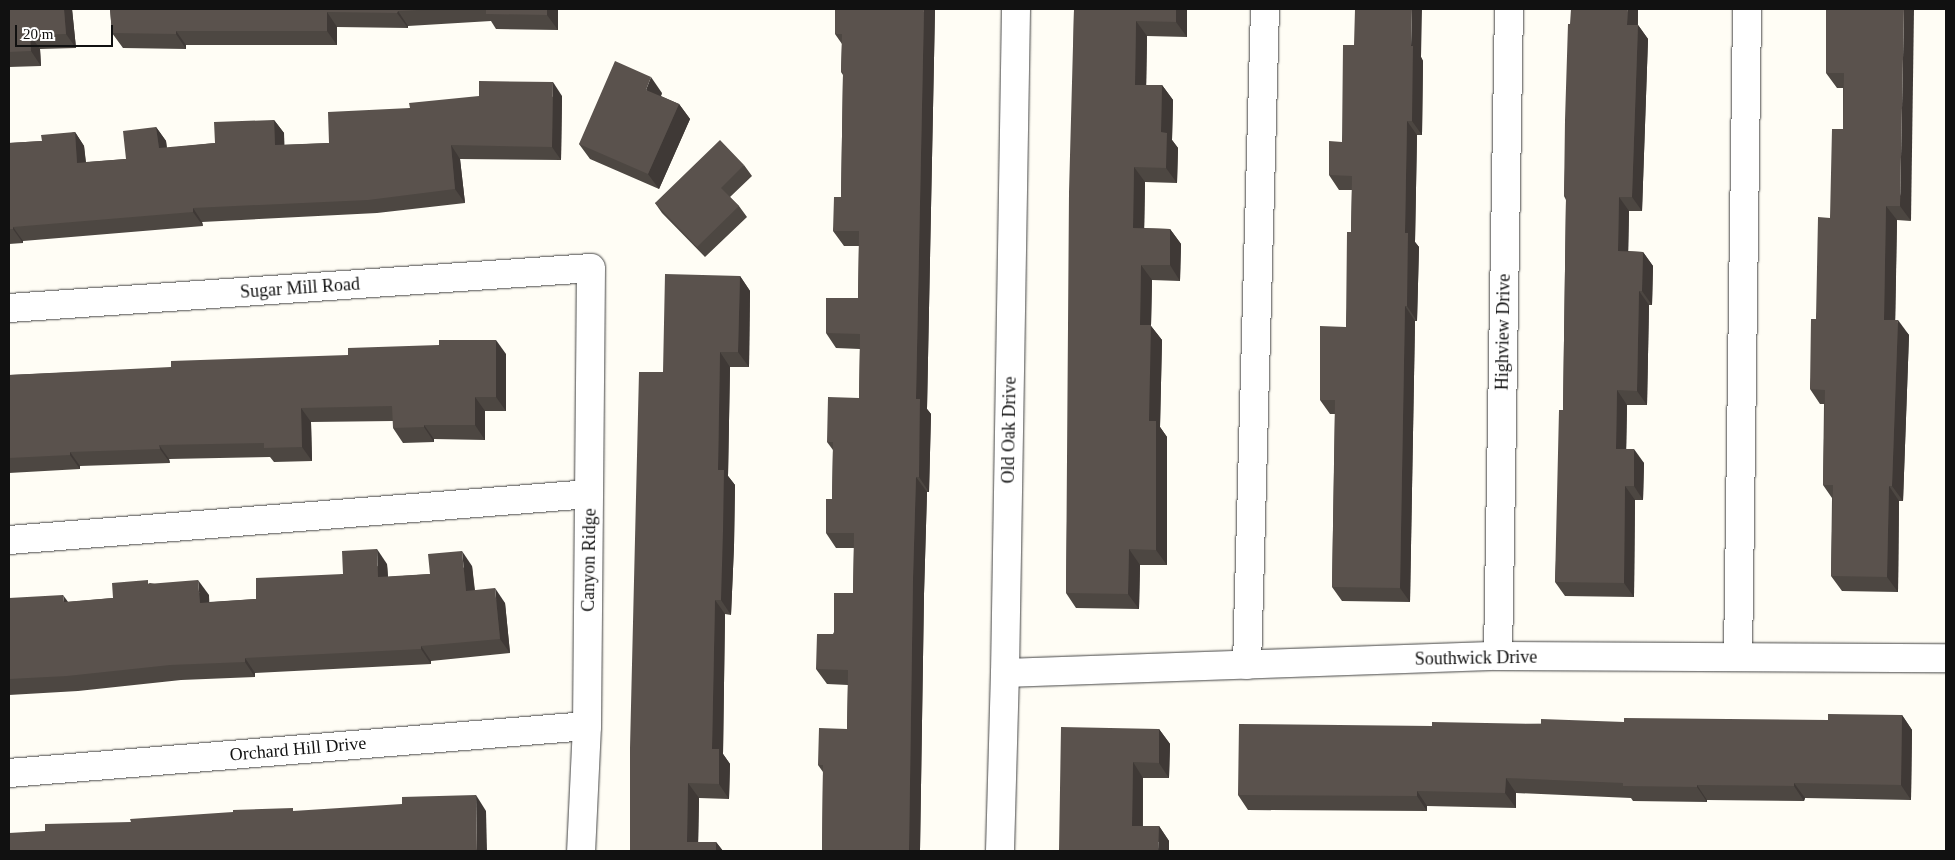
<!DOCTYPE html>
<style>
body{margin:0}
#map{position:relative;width:1955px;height:860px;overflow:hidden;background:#fffdf5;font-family:"Times New Roman",serif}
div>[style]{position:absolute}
.roads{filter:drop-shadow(0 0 1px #444) drop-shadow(0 0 1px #444)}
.minor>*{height:28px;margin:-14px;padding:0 14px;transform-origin:14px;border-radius:14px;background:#fff}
.wall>*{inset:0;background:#4d4742}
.shaded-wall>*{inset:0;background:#3f3936}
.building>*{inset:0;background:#5a524d}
span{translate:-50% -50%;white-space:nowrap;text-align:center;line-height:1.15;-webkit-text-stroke:5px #fff;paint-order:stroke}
.street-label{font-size:18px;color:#111}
.frame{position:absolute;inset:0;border:10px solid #111;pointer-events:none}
.scale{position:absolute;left:15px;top:25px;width:98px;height:22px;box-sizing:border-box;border:2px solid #111;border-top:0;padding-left:6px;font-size:15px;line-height:18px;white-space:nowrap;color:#111;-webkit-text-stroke:4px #fff;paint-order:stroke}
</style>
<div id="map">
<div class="roads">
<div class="minor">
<div style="left:9px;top:308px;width:583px;rotate:-3.93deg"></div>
<div style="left:591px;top:268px;width:458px;rotate:90.5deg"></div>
<div style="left:587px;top:726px;width:125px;rotate:92.7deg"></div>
<div style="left:9px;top:540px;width:582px;rotate:-4.53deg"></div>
<div style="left:1498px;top:656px;width:647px;rotate:-89.03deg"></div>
<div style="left:1738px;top:657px;width:648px;rotate:-89.2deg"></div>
<div style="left:1247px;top:665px;width:656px;rotate:-88.43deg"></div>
<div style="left:1005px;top:673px;width:493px;rotate:-2deg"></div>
<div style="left:1498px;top:656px;width:448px;rotate:0.3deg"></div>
<div style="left:9px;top:773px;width:580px;rotate:-4.65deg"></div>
<div style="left:1000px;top:851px;width:178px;rotate:-88.4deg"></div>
<div style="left:1005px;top:673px;width:664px;rotate:-89.05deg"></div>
</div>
</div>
<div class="wall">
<div style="clip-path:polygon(9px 9px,72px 9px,76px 48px,40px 49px,41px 66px,9px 67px)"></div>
<div style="clip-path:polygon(110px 9px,558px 9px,558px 30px,496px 29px,491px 21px,408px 26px,408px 28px,337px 27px,337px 45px,186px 45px,186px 49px,123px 48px,112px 33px)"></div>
<div style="clip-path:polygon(935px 9px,927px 409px,931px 414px,929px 492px,927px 492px,924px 594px,920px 851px,822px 851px,823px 772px,818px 765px,847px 729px,848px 685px,827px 684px,816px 669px,853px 593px,854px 548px,836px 548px,826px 533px,832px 499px,833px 450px,827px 442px,859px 398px,860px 349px,836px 348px,826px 333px,858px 298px,859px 246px,844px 246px,833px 231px,841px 197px,843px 75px,841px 72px,842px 44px,835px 34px)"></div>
<div style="clip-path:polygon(1074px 9px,1187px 9px,1187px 37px,1147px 36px,1146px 85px,1162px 85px,1173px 100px,1172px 140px,1178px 148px,1177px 183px,1145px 182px,1144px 228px,1170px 229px,1181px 244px,1180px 281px,1152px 280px,1151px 326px,1162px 340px,1160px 427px,1167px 437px,1167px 565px,1140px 565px,1139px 609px,1076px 608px,1066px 593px)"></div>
<div style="clip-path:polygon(1638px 9px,1638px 25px,1648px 39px,1642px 211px,1629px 211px,1628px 251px,1643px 252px,1653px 266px,1652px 305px,1649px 305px,1647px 405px,1627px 405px,1626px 449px,1644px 463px,1643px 500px,1635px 500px,1634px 597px,1565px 596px,1555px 582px,1563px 410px,1566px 200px,1564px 196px,1570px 24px)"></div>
<div style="clip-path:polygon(1826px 9px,1911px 221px,1897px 220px,1895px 320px,1909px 335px,1903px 501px,1899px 501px,1898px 592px,1842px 591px,1831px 576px,1832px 498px,1823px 485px,1824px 404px,1820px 404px,1810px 389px,1816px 319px,1843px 129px,1843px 88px,1837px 88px,1826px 73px)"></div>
<div style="clip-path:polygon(1354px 45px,1421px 57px,1423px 61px,1422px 135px,1417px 135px,1415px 242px,1419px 247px,1417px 321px,1415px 321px,1410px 602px,1342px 601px,1332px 587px,1335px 414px,1330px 414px,1320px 400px,1346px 327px,1351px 232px,1352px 190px,1339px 190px,1329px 175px,1342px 142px)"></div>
<div style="clip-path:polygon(662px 93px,661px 96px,679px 104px,690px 119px,659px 189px,590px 159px,579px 144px)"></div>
<div style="clip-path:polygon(562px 96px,561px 160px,460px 159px,465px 203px,377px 213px,202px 222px,203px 226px,23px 241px,23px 243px,9px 244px,9px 143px,42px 141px,75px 132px,84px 146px,86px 162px,126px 159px,156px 127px,166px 141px,167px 148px,215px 143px,274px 120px,284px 133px,284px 145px,329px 143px,410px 108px)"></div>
<div style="clip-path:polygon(744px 165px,752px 176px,730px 197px,739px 206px,747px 217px,705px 257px,662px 213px,655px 203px)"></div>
<div style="clip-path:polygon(740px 276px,750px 291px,749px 367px,730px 367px,728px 476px,735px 485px,734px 546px,731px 615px,725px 614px,723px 754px,730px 764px,729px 799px,699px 798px,698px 842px,716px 842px,723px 851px,630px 851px,663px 372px)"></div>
<div style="clip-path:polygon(506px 354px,506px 411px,485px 411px,485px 440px,434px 439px,434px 442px,403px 443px,393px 428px,393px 421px,311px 422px,312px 461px,274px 462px,270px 457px,169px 459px,170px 463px,80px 466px,80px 469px,9px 473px,9px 375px)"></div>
<div style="clip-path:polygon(387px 564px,388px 577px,430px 574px,472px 566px,475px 590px,505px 603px,510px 653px,431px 661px,431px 664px,255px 673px,255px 677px,181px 680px,78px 691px,9px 695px,9px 598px,68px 602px,113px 598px,150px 583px,209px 595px,209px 602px,256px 599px,343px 574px)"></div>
<div style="clip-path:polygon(1902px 715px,1912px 730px,1911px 800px,1805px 798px,1804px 801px,1707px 800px,1707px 802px,1633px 801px,1631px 798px,1516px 793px,1516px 808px,1427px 806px,1427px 811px,1248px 810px,1238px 795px,1432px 726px,1624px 722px,1828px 720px)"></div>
<div style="clip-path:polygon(1159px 729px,1170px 744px,1169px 778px,1143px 778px,1143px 826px,1159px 826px,1169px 841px,1059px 851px)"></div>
</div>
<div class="shaded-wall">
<div style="clip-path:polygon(64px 9px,72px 9px,76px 48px,66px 34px)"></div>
<div style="clip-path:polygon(547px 9px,558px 9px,558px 30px,547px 15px)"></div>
<div style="clip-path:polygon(924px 9px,935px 9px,927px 409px,931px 414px,929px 492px,919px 477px,916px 399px)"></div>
<div style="clip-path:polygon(1176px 9px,1187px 9px,1187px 37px,1176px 22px)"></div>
<div style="clip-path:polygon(1412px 9px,1422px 9px,1421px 57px,1423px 61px,1422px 135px,1412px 121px,1411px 46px)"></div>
<div style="clip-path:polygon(1628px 9px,1638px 9px,1637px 39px,1627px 25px)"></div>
<div style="clip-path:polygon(1904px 9px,1914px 9px,1911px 221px,1900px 206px)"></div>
<div style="clip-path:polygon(398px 11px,408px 26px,408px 28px,397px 13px)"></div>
<div style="clip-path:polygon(327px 12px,337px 27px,337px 45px,327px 31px)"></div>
<div style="clip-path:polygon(1136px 21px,1147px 36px,1146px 100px,1135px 85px)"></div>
<div style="clip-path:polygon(1638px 25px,1648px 39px,1642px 211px,1632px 197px)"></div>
<div style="clip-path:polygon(176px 31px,186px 45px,186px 49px,176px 34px)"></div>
<div style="clip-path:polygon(30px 35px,40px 49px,41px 66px,31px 51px)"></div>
<div style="clip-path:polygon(651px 77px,662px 93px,657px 105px,646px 90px)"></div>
<div style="clip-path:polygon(553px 82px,562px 96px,561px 160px,552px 147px)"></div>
<div style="clip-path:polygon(1162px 85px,1173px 100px,1172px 140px,1178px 148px,1177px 183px,1166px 168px,1161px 132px)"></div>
<div style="clip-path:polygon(679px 104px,690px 119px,659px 189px,648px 174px)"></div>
<div style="clip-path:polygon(274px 120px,284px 133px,285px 159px,275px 145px)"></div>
<div style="clip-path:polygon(1407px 121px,1417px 135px,1415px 242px,1419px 247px,1417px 321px,1407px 306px,1405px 233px)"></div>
<div style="clip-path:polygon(156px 127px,166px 141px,168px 162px,159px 148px)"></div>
<div style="clip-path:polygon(75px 132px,84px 146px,87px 176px,77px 163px)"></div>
<div style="clip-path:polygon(451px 145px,460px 159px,465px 203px,455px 189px)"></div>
<div style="clip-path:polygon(1134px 167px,1145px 182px,1144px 243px,1133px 228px)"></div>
<div style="clip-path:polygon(1619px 197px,1629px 211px,1628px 265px,1618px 251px)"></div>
<div style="clip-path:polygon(1886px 206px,1897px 220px,1895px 335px,1884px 320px)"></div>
<div style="clip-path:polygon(193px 208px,202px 222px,203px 226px,193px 212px)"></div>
<div style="clip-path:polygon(13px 227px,23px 241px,23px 243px,13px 229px)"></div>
<div style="clip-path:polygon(1170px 229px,1181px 244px,1180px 281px,1170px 265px)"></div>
<div style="clip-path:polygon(1643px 252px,1653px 266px,1652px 305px,1642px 291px)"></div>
<div style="clip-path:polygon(1141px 265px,1152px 280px,1151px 326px,1162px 340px,1160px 427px,1167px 437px,1167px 565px,1156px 550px,1149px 421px,1140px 325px)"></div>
<div style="clip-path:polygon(740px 276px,750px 291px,749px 367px,738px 352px)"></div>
<div style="clip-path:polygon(1639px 291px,1649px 305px,1647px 405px,1637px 391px)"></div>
<div style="clip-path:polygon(1405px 306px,1415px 321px,1410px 602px,1400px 588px)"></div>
<div style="clip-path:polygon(1898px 320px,1909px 335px,1903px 501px,1892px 486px)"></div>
<div style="clip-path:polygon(496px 340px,506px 354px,506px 411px,496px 397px)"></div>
<div style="clip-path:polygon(720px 352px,730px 367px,728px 476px,735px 485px,734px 546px,731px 615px,721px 600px,718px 470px)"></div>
<div style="clip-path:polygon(1617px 390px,1627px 405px,1626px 463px,1616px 449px)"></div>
<div style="clip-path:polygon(475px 397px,485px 411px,485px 440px,475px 425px)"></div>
<div style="clip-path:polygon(301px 408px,311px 422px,312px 461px,302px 447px)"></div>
<div style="clip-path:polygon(424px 425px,434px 439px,434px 442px,424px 427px)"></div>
<div style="clip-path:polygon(159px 445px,169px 459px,170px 463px,160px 449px)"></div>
<div style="clip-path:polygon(1634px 449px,1644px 463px,1643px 500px,1634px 486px)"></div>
<div style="clip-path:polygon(70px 452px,80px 466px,80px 469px,70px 455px)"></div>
<div style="clip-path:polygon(916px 477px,927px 492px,924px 594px,920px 851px,909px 851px,913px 579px)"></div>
<div style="clip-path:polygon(1625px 486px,1635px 500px,1634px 597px,1624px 583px)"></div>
<div style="clip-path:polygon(1889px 486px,1899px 501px,1898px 592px,1887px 577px)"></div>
<div style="clip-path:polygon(377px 549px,387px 564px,389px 592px,378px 577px)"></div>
<div style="clip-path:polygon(1129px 549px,1140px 565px,1139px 609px,1128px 594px)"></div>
<div style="clip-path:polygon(462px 551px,472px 566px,476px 606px,466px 591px)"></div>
<div style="clip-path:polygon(198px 580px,209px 595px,210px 617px,200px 603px)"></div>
<div style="clip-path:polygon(495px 588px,505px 603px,510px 653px,500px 639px)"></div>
<div style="clip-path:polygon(63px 595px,74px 610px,64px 602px)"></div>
<div style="clip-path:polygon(715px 600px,725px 614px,723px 754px,730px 764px,729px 799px,719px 784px,712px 749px)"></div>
<div style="clip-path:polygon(421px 646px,431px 661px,431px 664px,421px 649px)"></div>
<div style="clip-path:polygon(245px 658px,255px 673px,255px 677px,245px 662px)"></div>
<div style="clip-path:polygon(1902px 715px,1912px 730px,1911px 800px,1901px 785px)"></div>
<div style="clip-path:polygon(1159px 729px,1170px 744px,1169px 778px,1159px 763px)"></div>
<div style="clip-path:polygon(1133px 762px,1143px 778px,1142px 841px,1132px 826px)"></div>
<div style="clip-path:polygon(1506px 778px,1516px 793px,1516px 808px,1505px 793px)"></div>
<div style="clip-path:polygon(688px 783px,699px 798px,698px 851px,687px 842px)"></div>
<div style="clip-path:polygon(1794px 783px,1805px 798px,1804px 801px,1794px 786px)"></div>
<div style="clip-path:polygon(1697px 785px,1707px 800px,1707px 802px,1697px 787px)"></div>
<div style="clip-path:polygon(1417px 791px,1427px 806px,1427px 811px,1417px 796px)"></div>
<div style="clip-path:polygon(476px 795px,486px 811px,487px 851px,477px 851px)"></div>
<div style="clip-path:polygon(1159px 826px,1169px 841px,1169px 851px,1158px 851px)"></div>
<div style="clip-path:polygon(716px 842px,723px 851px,716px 851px)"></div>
</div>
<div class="building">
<div style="clip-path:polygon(9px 9px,64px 9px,66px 34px,30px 35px,31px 51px,9px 52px)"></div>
<div style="clip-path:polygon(110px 9px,440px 9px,398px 11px,397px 13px,327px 12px,327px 31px,176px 31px,176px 34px,112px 33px)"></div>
<div style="clip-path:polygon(486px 9px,547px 9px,547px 15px,486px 14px)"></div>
<div style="clip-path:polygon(835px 9px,924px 9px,916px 399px,920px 399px,919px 477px,916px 477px,913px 579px,909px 851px,822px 851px,823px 765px,818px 765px,819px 728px,847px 729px,848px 670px,816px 669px,817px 634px,834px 634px,834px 593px,853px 593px,854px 533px,826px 533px,826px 499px,832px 499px,833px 442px,827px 442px,828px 397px,859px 398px,860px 334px,826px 333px,826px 298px,858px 298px,859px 231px,833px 231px,834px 197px,841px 197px,843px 72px,841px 72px,842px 34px,835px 34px)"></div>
<div style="clip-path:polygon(1074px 9px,1176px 9px,1176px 22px,1136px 21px,1135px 85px,1162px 85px,1161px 132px,1167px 133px,1166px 168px,1134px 167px,1133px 228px,1170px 229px,1170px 265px,1141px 265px,1140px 325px,1151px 325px,1149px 421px,1156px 421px,1156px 550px,1129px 549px,1128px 594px,1066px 593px,1069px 192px)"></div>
<div style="clip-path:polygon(1355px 9px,1412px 9px,1411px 46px,1413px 46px,1412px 121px,1407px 121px,1405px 233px,1408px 233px,1407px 306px,1405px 306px,1400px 588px,1332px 587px,1335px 400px,1320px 400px,1320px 326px,1346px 327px,1347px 232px,1351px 232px,1352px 176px,1329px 175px,1329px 141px,1342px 142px,1343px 45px,1354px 45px)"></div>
<div style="clip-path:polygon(1571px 9px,1628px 9px,1627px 25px,1638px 25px,1632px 197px,1619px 197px,1618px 251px,1643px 252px,1642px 291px,1639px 291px,1637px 391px,1617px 390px,1616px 449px,1634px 449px,1634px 486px,1625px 486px,1624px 583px,1555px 582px,1559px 410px,1563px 410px,1566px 196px,1564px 196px,1565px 120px,1568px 24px,1570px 24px)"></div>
<div style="clip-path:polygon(1826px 9px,1904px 9px,1900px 206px,1886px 206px,1884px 320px,1898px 320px,1892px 486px,1889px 486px,1887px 577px,1831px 576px,1833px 485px,1823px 485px,1825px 390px,1810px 389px,1811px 319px,1816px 319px,1818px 217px,1830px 218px,1832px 129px,1843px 129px,1844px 73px,1826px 73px)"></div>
<div style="clip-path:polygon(615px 61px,651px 77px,646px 90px,679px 104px,648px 174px,579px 144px)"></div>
<div style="clip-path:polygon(479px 81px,553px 82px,552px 147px,451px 145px,455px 189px,368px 200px,193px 208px,193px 212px,13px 227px,13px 229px,9px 229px,9px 143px,42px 141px,41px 135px,75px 132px,77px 163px,126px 159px,123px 131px,156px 127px,159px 148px,215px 143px,214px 122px,274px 120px,275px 145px,329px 143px,328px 112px,410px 108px,409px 103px,479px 96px)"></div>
<div style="clip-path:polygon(720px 140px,744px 165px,721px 188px,739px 206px,697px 247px,655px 203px)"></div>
<div style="clip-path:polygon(665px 274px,740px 276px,738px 352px,720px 352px,718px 470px,724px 470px,723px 531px,721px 600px,715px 600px,712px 749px,719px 749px,719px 784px,688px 783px,687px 842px,716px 842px,716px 851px,630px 851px,630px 748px,639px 372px,663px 372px)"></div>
<div style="clip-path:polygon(439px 340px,496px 340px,496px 397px,475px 397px,475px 425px,424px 425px,424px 427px,393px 428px,392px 406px,301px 408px,302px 447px,264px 448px,264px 443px,159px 445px,160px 449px,70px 452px,70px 455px,9px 458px,9px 375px,171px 367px,171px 361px,348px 355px,348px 348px,439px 345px)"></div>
<div style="clip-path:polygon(377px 549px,378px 577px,430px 574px,428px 554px,462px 551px,466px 591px,495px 588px,500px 639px,421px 646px,421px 649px,245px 658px,245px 662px,170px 665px,67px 676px,9px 679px,9px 598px,63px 595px,64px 602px,113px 598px,112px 583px,148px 580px,148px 584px,198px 580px,200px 603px,256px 599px,256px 578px,343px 574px,342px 551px)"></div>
<div style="clip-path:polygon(1828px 714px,1902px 715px,1901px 785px,1794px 783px,1794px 786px,1697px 785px,1697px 787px,1623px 786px,1623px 783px,1506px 778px,1505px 793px,1417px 791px,1417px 796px,1238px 795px,1239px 724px,1432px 726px,1432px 722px,1541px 724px,1541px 719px,1624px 722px,1624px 718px,1828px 720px)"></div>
<div style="clip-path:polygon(1061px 727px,1159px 729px,1159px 763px,1133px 762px,1132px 826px,1159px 826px,1158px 851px,1059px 851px)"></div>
<div style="clip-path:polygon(476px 795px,477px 851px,9px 851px,9px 833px,45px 831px,45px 824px,131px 822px,130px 819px,233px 812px,233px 810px,293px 808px,293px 811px,402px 804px,402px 797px)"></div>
</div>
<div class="street-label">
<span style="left:300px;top:288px;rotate:-4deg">Sugar Mill Road</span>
<span style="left:1503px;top:332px;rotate:-89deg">Highview Drive</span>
<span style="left:1009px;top:430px;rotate:-89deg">Old Oak Drive</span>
<span style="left:589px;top:560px;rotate:-89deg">Canyon Ridge</span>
<span style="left:1476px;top:658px;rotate:-1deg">Southwick Drive</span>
<span style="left:298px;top:749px;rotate:-5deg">Orchard Hill Drive</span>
</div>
<div class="frame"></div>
<div class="scale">20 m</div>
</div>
